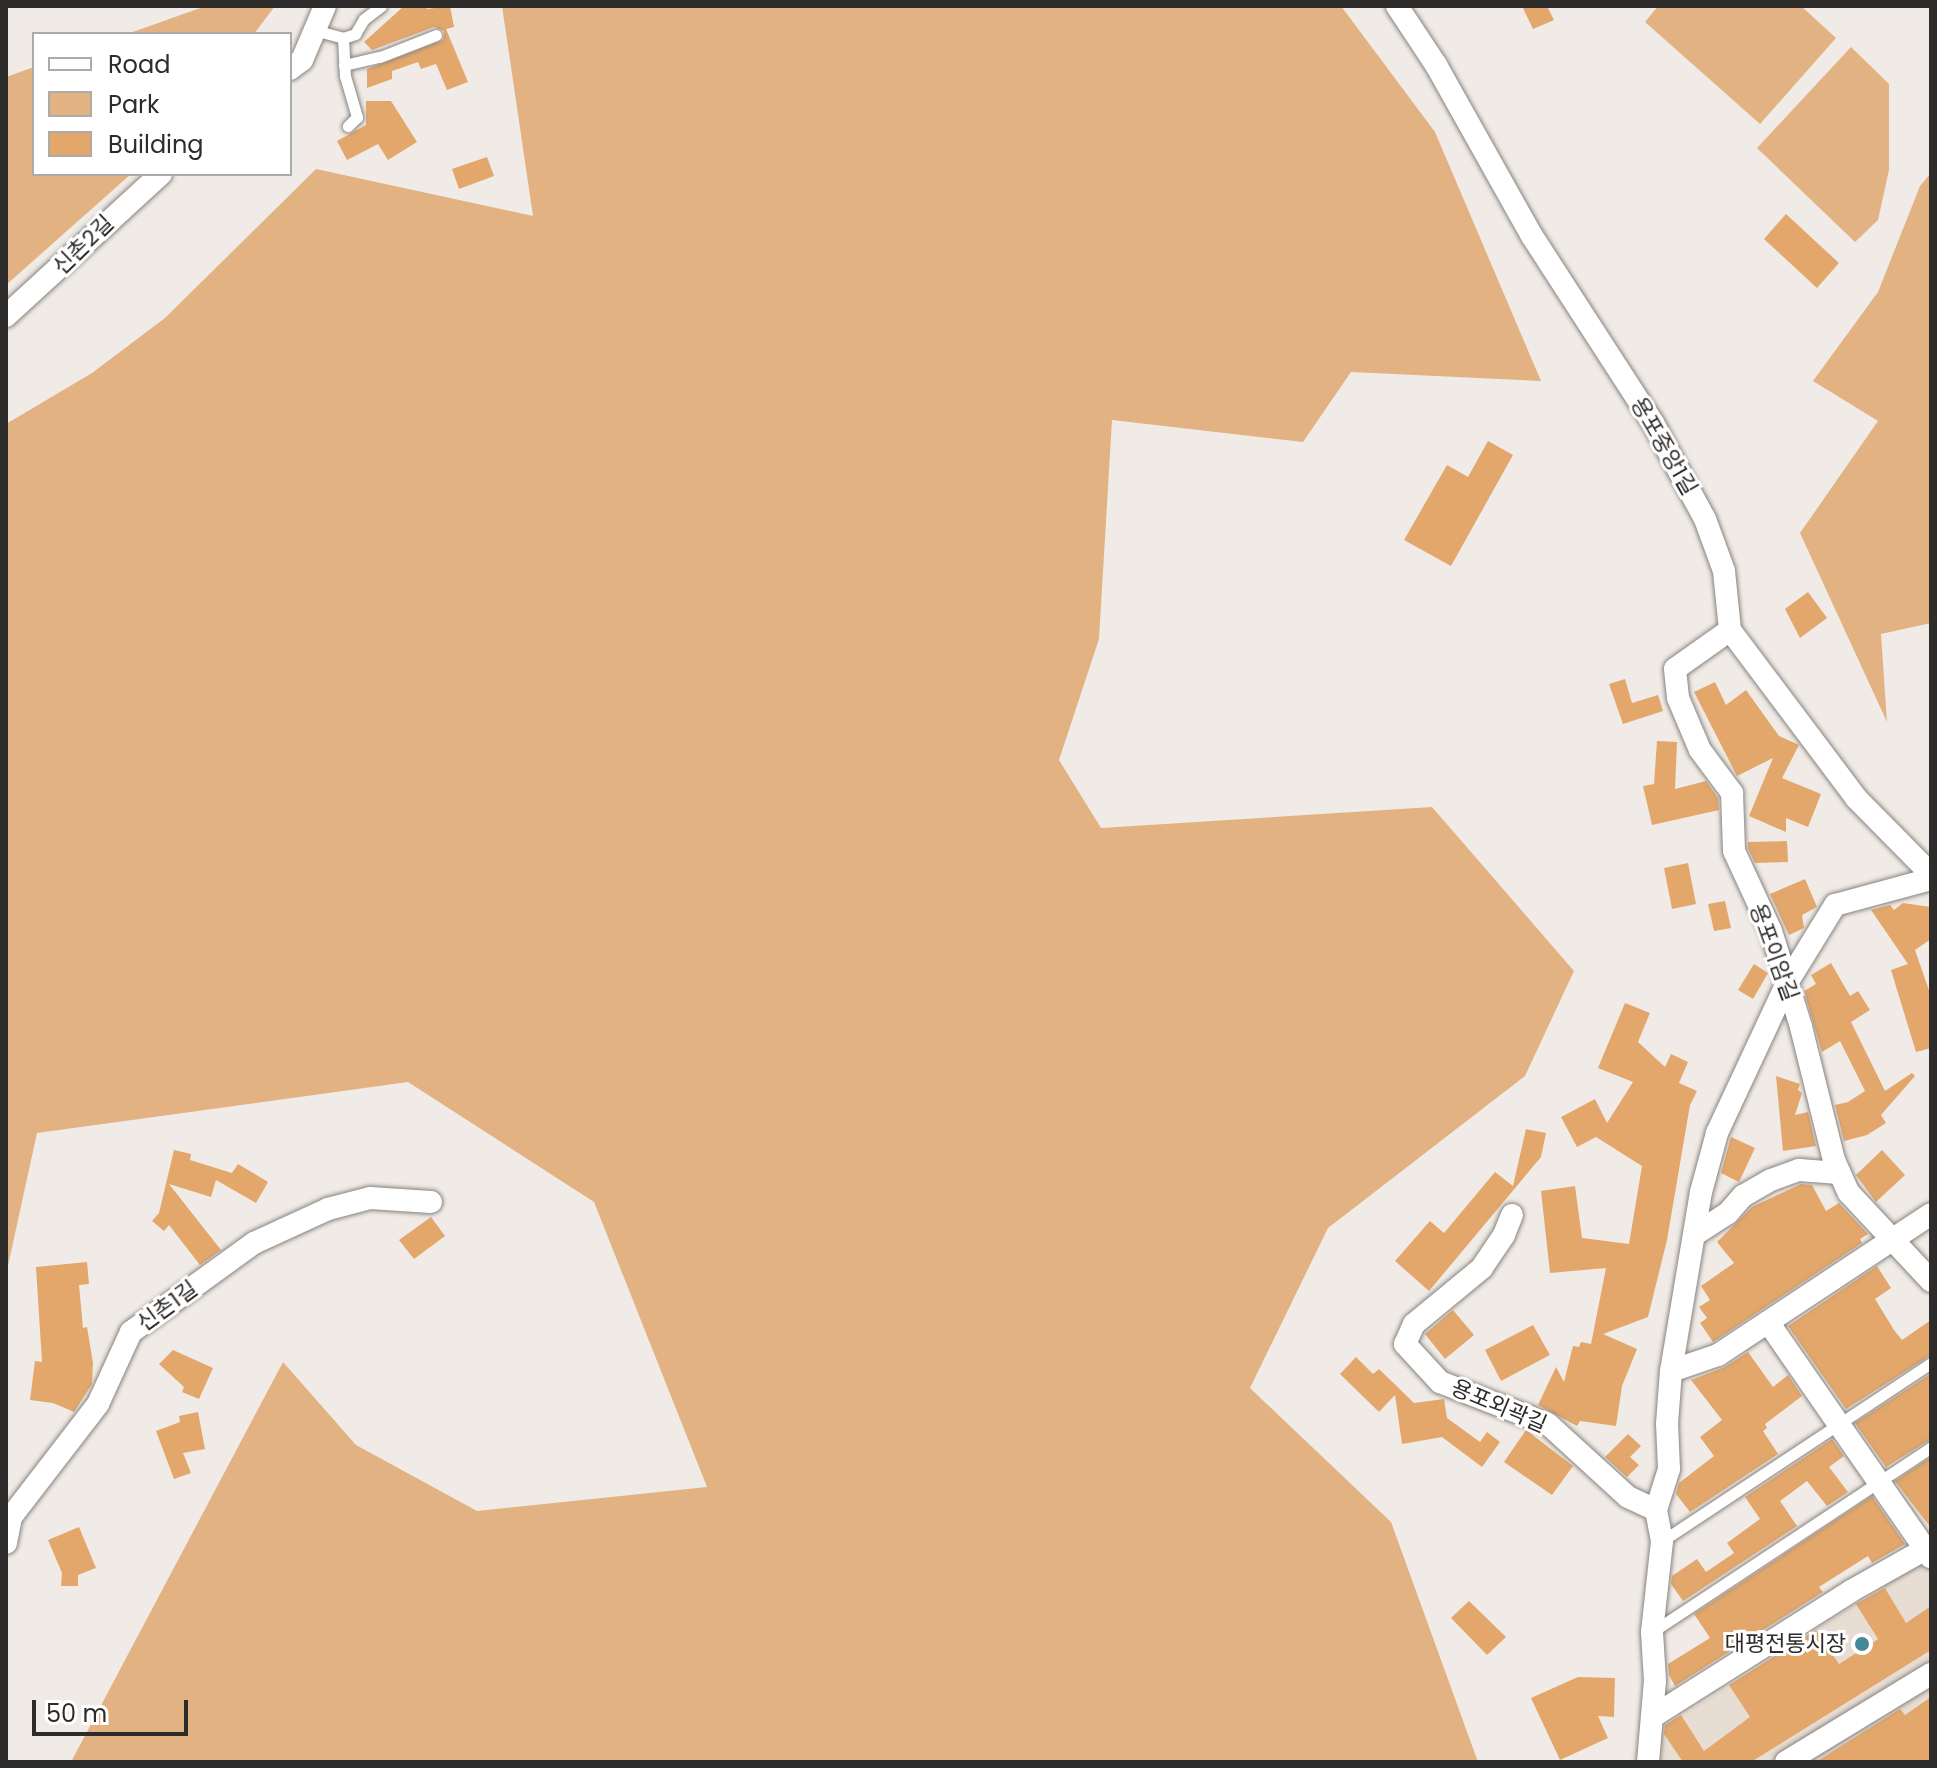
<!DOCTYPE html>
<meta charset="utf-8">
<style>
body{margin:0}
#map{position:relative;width:1937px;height:1768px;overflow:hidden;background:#f0ebe6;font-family:Poppins,"Noto Sans KR",sans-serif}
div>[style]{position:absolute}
.built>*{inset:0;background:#e8ddd3}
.green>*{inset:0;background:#e3b282}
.building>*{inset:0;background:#e3a76c}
.roads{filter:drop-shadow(0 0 2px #88837f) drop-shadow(0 0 2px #88837f)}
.lane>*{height:11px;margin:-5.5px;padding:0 5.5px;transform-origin:5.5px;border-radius:5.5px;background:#fff}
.street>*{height:22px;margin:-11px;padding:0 11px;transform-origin:11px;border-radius:11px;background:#fff}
.dots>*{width:22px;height:22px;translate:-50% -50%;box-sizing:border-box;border:4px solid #fff;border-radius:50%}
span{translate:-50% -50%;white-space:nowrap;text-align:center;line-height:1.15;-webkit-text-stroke:6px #fff;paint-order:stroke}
.street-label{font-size:22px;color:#2e2c2a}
.poi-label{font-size:22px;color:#2e2c2a}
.right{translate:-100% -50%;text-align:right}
.frame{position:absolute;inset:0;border:8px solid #2e2c2a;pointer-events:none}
.legend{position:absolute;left:32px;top:32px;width:260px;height:144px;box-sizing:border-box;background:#fff;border:2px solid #ababaa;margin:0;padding:10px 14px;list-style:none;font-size:24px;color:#2e2c2a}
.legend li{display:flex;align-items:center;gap:16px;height:40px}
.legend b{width:40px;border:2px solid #ababaa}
.scale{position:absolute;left:32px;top:1700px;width:156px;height:36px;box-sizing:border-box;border:4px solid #2e2c2a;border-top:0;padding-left:10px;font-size:24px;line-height:28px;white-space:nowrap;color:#2e2c2a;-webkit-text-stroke:6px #fff;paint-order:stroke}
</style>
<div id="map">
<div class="built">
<div style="clip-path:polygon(1931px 1556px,1931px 1762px,1654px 1762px,1657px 1732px)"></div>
</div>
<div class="green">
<div style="clip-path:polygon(206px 6px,275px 6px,254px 34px,127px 34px)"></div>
<div style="clip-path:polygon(502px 6px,1341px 6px,1435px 132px,1541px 381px,1351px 372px,1303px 442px,1112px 420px,1099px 639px,1059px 760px,1101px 828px,1432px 807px,1574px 971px,1525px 1076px,1328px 1228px,1250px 1388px,1391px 1522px,1478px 1762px,71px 1762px,283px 1362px,356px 1445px,477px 1511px,707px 1487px,594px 1202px,408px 1082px,37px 1133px,6px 1275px,6px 424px,92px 373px,165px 318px,316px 169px,533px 216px)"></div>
<div style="clip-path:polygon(1658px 6px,1801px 6px,1836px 38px,1760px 124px,1645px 22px)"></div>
<div style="clip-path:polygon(1851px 47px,1889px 84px,1889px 170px,1878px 220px,1855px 242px,1757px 148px)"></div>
<div style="clip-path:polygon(34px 67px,34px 174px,131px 174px,6px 285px,6px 77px)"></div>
<div style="clip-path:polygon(1931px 173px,1931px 623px,1881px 634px,1887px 722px,1800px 533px,1878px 421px,1813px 381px,1878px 292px,1920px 186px)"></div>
</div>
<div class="building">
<div style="clip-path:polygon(404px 6px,427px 6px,427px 9px,450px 6px,454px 27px,446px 29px,468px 82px,447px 90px,436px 64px,421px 69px,418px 62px,392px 71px,392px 79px,367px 88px,367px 69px,443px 40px,444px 31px,434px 27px,372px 50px,364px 42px)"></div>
<div style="clip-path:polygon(1522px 6px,1547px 6px,1554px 20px,1533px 29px)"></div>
<div style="clip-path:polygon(366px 101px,391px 101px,417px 142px,388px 160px,378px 144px,347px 160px,337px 141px,366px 125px)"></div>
<div style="clip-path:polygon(487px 157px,494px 176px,459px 189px,452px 169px)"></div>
<div style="clip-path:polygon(1786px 214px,1839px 263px,1817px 288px,1764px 239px)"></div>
<div style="clip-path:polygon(1488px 441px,1513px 455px,1451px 566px,1404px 540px,1447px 465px,1468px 477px)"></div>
<div style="clip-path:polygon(1808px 592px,1827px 618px,1800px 638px,1785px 609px)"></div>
<div style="clip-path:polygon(1625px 679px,1632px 703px,1658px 695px,1663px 711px,1623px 724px,1609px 684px)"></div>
<div style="clip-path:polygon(1715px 682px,1726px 705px,1746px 690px,1779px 736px,1799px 745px,1782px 778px,1821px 794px,1808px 827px,1786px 818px,1786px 832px,1749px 816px,1773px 758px,1737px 776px,1694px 692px)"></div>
<div style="clip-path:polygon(1657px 741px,1677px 742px,1675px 789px,1706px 781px,1718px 798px,1719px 810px,1652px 825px,1643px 786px,1654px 784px)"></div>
<div style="clip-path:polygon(1787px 841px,1788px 862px,1755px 863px,1748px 848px,1748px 842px)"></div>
<div style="clip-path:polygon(1688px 863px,1696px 904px,1672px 909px,1664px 868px)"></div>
<div style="clip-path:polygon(1805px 879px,1817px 907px,1802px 915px,1804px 928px,1789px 935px,1770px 894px)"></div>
<div style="clip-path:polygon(1725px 901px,1731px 928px,1714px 931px,1708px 904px)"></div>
<div style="clip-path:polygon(1903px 903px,1931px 907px,1931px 939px,1915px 950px,1931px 996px,1931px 1048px,1916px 1052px,1891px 970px,1908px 964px,1871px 910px,1890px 905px,1894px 910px)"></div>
<div style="clip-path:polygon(1831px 963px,1850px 996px,1858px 991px,1870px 1010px,1851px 1022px,1885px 1091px,1912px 1073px,1915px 1076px,1881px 1115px,1886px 1123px,1867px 1135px,1844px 1141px,1835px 1105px,1848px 1102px,1865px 1091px,1840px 1041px,1822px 1052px,1804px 991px,1816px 984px,1811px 975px)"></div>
<div style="clip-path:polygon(1754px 964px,1768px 973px,1753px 999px,1738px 990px)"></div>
<div style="clip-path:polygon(1625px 1003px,1650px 1013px,1638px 1042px,1665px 1067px,1671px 1054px,1688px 1062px,1679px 1083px,1697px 1091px,1690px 1105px,1667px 1240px,1648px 1317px,1603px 1334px,1637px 1349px,1622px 1386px,1616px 1426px,1580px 1421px,1577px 1426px,1538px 1405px,1556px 1367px,1564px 1382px,1573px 1346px,1579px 1347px,1581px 1342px,1591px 1344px,1606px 1268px,1550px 1273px,1541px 1191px,1575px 1186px,1582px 1238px,1629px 1244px,1642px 1166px,1596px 1137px,1577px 1147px,1561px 1117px,1595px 1099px,1607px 1123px,1633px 1082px,1598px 1068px)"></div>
<div style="clip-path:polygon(1776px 1076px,1800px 1084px,1798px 1090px,1802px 1093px,1795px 1115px,1808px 1112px,1816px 1146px,1783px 1151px)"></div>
<div style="clip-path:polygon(1526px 1129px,1546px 1133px,1541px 1157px,1429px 1291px,1395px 1261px,1430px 1221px,1444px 1233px,1495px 1172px,1513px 1186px)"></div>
<div style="clip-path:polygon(1731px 1137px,1755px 1148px,1739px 1182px,1721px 1173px)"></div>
<div style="clip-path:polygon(174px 1150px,191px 1154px,190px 1160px,232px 1173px,238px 1164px,268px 1182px,256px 1203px,216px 1180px,211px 1197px,169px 1184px,221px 1250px,200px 1265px,169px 1225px,164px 1231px,152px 1221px,159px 1213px)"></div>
<div style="clip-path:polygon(1882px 1150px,1905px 1175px,1876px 1202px,1856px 1175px)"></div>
<div style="clip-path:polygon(1801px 1184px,1812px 1185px,1826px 1211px,1839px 1203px,1868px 1234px,1860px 1239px,1862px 1243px,1713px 1342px,1700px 1323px,1707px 1318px,1699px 1307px,1710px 1300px,1701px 1286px,1734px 1263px,1717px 1242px,1752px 1207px)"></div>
<div style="clip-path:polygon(431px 1217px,445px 1236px,414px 1259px,399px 1240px)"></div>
<div style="clip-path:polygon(87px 1262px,89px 1284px,79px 1285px,83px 1328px,87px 1327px,93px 1363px,92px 1384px,74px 1412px,53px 1403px,30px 1400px,35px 1361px,42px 1362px,36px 1267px)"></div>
<div style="clip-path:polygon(1877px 1266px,1891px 1288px,1875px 1299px,1894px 1330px,1902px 1340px,1931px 1320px,1931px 1355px,1846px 1409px,1788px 1326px)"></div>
<div style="clip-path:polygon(1453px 1310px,1474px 1335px,1445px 1359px,1425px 1334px)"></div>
<div style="clip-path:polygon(1533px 1325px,1550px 1355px,1501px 1381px,1485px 1350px)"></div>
<div style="clip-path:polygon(173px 1350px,213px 1368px,199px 1399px,182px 1392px,184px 1387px,159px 1364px)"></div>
<div style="clip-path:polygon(1748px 1352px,1773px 1387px,1788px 1375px,1802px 1396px,1765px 1424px,1767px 1428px,1763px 1431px,1778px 1454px,1690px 1512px,1676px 1494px,1679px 1483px,1714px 1456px,1700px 1437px,1722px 1420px,1691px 1380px,1725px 1367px)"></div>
<div style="clip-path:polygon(1356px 1357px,1373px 1374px,1379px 1369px,1414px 1403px,1444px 1399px,1447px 1418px,1480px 1442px,1487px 1432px,1500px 1442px,1482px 1467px,1442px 1437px,1402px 1444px,1395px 1395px,1379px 1412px,1340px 1374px)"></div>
<div style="clip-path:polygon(1929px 1375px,1931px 1439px,1886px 1467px,1855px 1423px)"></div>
<div style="clip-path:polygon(198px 1412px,205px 1449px,183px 1453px,191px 1473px,174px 1479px,156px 1431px,180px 1422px,179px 1416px)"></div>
<div style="clip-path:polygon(1526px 1430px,1573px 1466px,1552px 1495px,1504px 1462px)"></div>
<div style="clip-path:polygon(1628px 1434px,1641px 1446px,1630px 1457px,1639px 1465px,1627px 1477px,1605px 1457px)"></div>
<div style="clip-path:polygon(1832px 1439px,1844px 1456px,1829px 1467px,1848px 1492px,1827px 1506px,1807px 1481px,1780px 1501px,1797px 1526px,1683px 1601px,1671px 1584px,1672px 1576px,1697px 1559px,1706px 1572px,1734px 1553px,1727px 1543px,1760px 1519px,1745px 1497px)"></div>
<div style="clip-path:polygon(1931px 1457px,1931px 1528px,1895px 1481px)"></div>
<div style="clip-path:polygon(1872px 1496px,1905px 1544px,1872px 1563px,1868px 1556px,1819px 1587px,1823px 1592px,1675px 1686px,1669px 1675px,1668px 1664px,1710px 1638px,1694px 1614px)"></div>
<div style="clip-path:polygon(79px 1527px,96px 1568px,78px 1575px,78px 1586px,61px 1586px,62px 1573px,48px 1540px)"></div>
<div style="clip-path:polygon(1885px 1588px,1906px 1623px,1931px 1606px,1931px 1650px,1751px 1762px,1683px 1762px,1664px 1734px,1665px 1725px,1681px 1715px,1704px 1751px,1750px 1717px,1729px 1685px,1816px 1630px,1839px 1664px,1878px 1639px,1856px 1604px)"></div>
<div style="clip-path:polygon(1469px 1601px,1506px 1637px,1487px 1655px,1451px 1618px)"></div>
<div style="clip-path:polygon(1578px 1677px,1615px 1678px,1614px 1717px,1598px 1716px,1608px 1738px,1560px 1760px,1531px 1698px)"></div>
<div style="clip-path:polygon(1931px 1697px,1931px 1762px,1816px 1762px,1900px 1709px,1905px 1715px)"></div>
</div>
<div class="roads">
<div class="lane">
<div style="left:314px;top:30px;width:30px;rotate:15deg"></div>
<div style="left:343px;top:38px;width:13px;rotate:-18deg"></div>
<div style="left:355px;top:34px;width:17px;rotate:-59deg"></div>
<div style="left:364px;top:19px;width:21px;rotate:-37deg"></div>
<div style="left:343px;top:38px;width:38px;rotate:87deg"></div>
<div style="left:345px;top:76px;width:43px;rotate:73.7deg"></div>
<div style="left:357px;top:117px;width:13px;rotate:135deg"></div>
<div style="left:344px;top:65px;width:37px;rotate:-13deg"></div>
<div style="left:380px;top:57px;width:60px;rotate:-21.4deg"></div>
<div style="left:1662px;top:1541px;width:323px;rotate:-33.5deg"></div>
<div style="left:1652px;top:1632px;width:335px;rotate:-33.5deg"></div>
</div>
<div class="street">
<div style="left:1397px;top:6px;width:71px;rotate:56.5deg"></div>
<div style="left:1436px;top:65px;width:196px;rotate:60.7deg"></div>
<div style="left:1532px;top:236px;width:223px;rotate:57.1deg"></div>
<div style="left:1653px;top:423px;width:109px;rotate:61.6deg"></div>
<div style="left:1705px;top:519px;width:55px;rotate:69.9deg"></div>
<div style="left:1724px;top:571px;width:59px;rotate:84.2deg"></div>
<div style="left:1730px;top:630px;width:210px;rotate:53.1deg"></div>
<div style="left:1856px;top:798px;width:107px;rotate:45.4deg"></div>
<div style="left:290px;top:69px;width:15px;rotate:-37deg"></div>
<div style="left:302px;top:60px;width:59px;rotate:-66.9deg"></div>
<div style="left:6px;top:316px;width:210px;rotate:-42.5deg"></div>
<div style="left:1730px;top:630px;width:67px;rotate:144.7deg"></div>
<div style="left:1675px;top:669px;width:29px;rotate:84deg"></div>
<div style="left:1678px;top:698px;width:56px;rotate:67.1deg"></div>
<div style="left:1700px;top:750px;width:54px;rotate:53.3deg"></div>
<div style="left:1732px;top:793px;width:58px;rotate:88deg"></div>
<div style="left:1734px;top:851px;width:88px;rotate:65.2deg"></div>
<div style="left:1771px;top:931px;width:101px;rotate:72.6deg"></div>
<div style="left:1801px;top:1027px;width:137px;rotate:76.1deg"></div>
<div style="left:1834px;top:1160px;width:36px;rotate:66deg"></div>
<div style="left:1849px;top:1193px;width:120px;rotate:47deg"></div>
<div style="left:1512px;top:1215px;width:22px;rotate:112deg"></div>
<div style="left:1504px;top:1235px;width:40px;rotate:124deg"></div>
<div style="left:1482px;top:1268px;width:88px;rotate:140.5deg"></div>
<div style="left:1414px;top:1324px;width:22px;rotate:114deg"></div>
<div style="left:1405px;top:1344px;width:52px;rotate:47.4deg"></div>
<div style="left:1440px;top:1382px;width:116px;rotate:21.3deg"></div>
<div style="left:1548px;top:1424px;width:108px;rotate:42.4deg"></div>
<div style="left:1628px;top:1497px;width:31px;rotate:25deg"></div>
<div style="left:1694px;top:1235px;width:40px;rotate:-32.9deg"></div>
<div style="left:1728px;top:1213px;width:23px;rotate:-49deg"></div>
<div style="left:1743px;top:1196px;width:32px;rotate:-30deg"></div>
<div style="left:1771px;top:1180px;width:30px;rotate:-20deg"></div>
<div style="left:1799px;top:1170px;width:40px;rotate:4.3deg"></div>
<div style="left:1768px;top:1322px;width:286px;rotate:55.3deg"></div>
<div style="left:1671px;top:1371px;width:50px;rotate:-18.8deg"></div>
<div style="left:1718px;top:1355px;width:255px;rotate:-33.5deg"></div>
<div style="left:6px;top:1543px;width:26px;rotate:-79deg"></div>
<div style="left:11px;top:1517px;width:143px;rotate:-52.4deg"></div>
<div style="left:98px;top:1404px;width:79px;rotate:-65.4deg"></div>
<div style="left:131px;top:1332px;width:152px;rotate:-35.9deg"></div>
<div style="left:254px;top:1243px;width:81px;rotate:-24.7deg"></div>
<div style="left:328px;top:1209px;width:43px;rotate:-14.7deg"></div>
<div style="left:370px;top:1198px;width:61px;rotate:3.8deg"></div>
<div style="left:1652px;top:1717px;width:236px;rotate:-32.3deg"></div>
<div style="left:1851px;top:1591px;width:92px;rotate:-29.4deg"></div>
<div style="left:1648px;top:1762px;width:81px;rotate:-85.1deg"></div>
<div style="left:1655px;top:1681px;width:49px;rotate:-93.5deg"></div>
<div style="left:1652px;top:1632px;width:92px;rotate:-83.7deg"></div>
<div style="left:1662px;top:1541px;width:32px;rotate:-101deg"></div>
<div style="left:1656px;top:1510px;width:43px;rotate:-72.4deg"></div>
<div style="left:1669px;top:1469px;width:45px;rotate:-92.5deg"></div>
<div style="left:1667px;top:1424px;width:53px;rotate:-85.7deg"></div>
<div style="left:1671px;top:1371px;width:181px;rotate:-80.5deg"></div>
<div style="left:1701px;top:1192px;width:61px;rotate:-74.8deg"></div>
<div style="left:1717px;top:1133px;width:166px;rotate:-65deg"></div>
<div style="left:1787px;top:983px;width:92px;rotate:-58.4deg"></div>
<div style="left:1835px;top:905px;width:99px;rotate:-15.2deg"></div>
<div style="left:1786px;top:1762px;width:170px;rotate:-31.3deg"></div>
</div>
</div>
<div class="dots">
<div style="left:1862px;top:1644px;background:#458898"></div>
</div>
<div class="street-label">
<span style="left:83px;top:245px;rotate:-44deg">신촌2길</span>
<span style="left:1664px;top:446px;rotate:60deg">용포중앙1길</span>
<span style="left:1774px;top:952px;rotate:70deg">용포이암길</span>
<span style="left:167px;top:1306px;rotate:-36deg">신촌1길</span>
<span style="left:1499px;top:1406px;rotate:23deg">용포외곽길</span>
</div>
<div class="poi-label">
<span class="right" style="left:1846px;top:1644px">대평전통시장</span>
</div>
<div class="frame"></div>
<ul class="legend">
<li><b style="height:10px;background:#fff"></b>Road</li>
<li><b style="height:22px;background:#e3b282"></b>Park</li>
<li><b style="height:22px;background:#e3a76c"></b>Building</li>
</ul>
<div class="scale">50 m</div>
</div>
